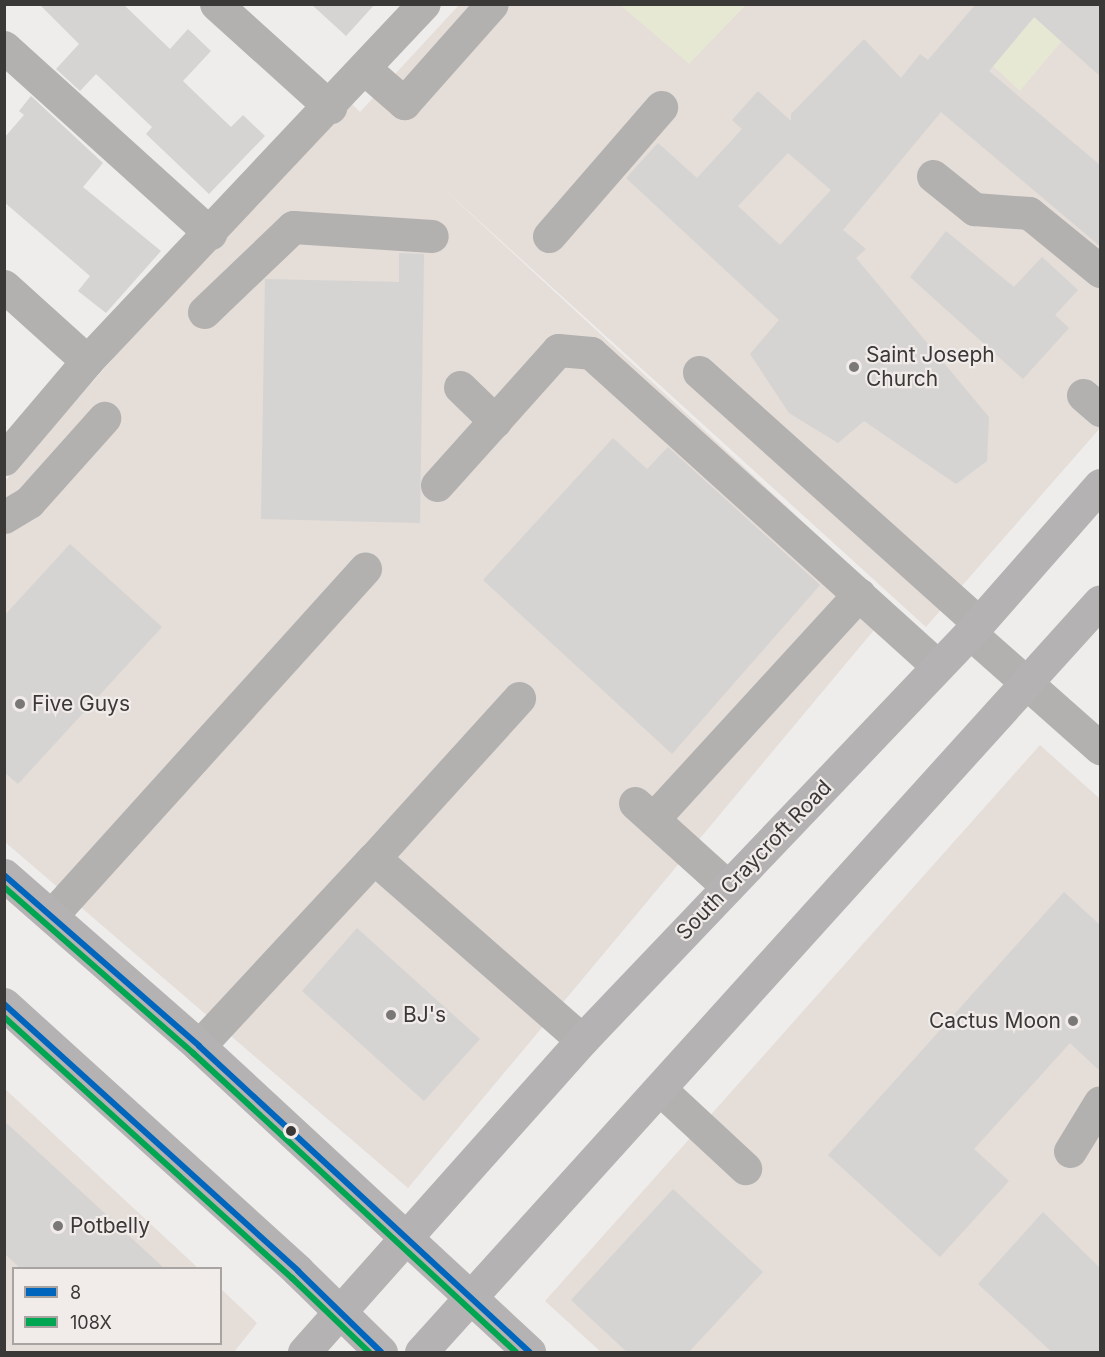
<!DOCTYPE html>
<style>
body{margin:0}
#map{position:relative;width:1105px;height:1357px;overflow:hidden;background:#efedeb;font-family:Inter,sans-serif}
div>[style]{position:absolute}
.built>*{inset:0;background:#e4ddd8}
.green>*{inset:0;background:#e6e8d3}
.building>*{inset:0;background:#d5d4d2}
.minor>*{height:33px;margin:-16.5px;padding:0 16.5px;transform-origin:16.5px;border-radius:16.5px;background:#b2b1b0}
.major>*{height:33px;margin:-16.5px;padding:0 16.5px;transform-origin:16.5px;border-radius:16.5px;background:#b4b2b2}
.bus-1>*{height:6px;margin:-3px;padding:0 3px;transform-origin:3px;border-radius:3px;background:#0065bd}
.bus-2>*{height:6px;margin:-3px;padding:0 3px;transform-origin:3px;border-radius:3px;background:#00a651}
.dots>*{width:16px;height:16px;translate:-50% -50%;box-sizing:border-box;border:3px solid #f1ece9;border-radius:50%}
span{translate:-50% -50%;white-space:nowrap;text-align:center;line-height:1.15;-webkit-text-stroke:4.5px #f1ece9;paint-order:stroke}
.poi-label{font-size:21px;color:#3b3938}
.left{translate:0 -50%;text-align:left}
.right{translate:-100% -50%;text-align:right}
.street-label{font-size:21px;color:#3b3938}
.frame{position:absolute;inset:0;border:6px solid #3b3938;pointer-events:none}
.legend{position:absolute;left:12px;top:1267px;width:210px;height:78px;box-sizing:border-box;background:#f1ece9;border:2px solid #a8a4a2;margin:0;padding:8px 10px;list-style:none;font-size:18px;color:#3b3938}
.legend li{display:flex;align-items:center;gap:12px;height:30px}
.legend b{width:30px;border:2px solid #a8a4a2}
</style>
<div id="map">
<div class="built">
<div style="clip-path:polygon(459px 5px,1100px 5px,1100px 428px,926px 627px,434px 180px,894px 606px,408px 1188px,5px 842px,5px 481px,255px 198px,342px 94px,360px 112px)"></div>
<div style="clip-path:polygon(1040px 745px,1100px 799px,1100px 1352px,601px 1352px,545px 1301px)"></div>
<div style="clip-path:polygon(4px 1088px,198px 1268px,14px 1268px,14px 1344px,220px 1344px,221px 1289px,257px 1323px,234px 1352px,5px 1352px)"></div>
</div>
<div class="green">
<div style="clip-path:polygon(620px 5px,746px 5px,689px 64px)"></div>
<div style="clip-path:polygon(1045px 5px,1092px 5px,1020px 91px,993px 66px)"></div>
</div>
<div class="building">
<div style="clip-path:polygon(39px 4px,123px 4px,170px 49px,188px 29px,211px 51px,183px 81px,231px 127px,243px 115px,265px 136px,209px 194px,146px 134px,152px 127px,96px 74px,80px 91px,56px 69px,79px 44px)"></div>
<div style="clip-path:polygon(311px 4px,375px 4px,346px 36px)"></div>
<div style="clip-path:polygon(evenodd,976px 4px,1101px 4px,1101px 77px,1034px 17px,989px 71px,1101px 166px,1101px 247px,941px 112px,843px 230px,866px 249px,856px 258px,989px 417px,987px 461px,956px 484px,864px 421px,838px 443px,789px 413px,750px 354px,779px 320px,626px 178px,658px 143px,697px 178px,742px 129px,732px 120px,758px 91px,791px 121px,791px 114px,864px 39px,901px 78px,920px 54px,928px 60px,976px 4px,788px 153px,831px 190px,780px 245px,738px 206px,788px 153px)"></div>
<div style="clip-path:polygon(31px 96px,103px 163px,83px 187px,161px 251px,106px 313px,78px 291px,90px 276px,4px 202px,4px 138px,24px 115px,19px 111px)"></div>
<div style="clip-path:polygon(946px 231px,1014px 287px,1042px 257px,1078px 290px,1055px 315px,1069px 328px,1023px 379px,910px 277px)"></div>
<div style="clip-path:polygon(399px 253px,424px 254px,420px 523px,261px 519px,265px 279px,399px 282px)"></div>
<div style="clip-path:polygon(613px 438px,647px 469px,668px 447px,820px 585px,672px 754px,483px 580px)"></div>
<div style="clip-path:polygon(70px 544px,162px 627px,18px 784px,4px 772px,4px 616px)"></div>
<div style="clip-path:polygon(1064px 892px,1101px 926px,1101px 1072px,1070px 1043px,974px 1149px,1009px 1181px,940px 1257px,828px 1155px)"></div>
<div style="clip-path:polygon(357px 928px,480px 1039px,424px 1101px,302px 991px)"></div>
<div style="clip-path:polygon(4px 1121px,60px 1172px,165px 1269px,21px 1269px,4px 1253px)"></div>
<div style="clip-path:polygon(673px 1189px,763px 1272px,688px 1353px,628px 1353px,571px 1300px)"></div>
<div style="clip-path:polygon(1043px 1212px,1101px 1269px,1101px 1353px,1053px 1353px,978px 1284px)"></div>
</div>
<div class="minor">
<div style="left:216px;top:4px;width:154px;rotate:42.1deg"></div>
<div style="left:4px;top:47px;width:278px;rotate:42.1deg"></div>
<div style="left:365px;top:69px;width:52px;rotate:41.1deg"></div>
<div style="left:404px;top:103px;width:132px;rotate:-48.4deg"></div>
<div style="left:933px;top:176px;width:53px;rotate:38.8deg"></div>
<div style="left:974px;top:209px;width:55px;rotate:4.2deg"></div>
<div style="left:1029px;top:213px;width:92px;rotate:39.2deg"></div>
<div style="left:549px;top:236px;width:171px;rotate:-49deg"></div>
<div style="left:4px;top:286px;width:112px;rotate:42.1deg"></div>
<div style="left:204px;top:312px;width:123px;rotate:-43.7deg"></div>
<div style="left:293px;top:227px;width:139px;rotate:3.7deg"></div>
<div style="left:699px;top:372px;width:376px;rotate:41.9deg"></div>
<div style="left:460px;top:387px;width:49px;rotate:44.2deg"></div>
<div style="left:1083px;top:395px;width:23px;rotate:41deg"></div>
<div style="left:4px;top:459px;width:128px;rotate:-49.7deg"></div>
<div style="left:87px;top:361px;width:491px;rotate:-46.7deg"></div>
<div style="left:437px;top:485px;width:181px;rotate:-48.1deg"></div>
<div style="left:558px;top:350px;width:33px;rotate:5deg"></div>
<div style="left:591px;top:353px;width:467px;rotate:42.1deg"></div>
<div style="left:4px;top:517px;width:29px;rotate:-31deg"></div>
<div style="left:29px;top:502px;width:113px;rotate:-48.2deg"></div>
<div style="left:970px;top:633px;width:174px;rotate:41.5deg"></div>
<div style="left:635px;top:803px;width:125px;rotate:42.1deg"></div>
<div style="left:653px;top:819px;width:305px;rotate:-47.5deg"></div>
<div style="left:374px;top:858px;width:216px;rotate:-47.8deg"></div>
<div style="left:52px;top:915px;width:467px;rotate:-47.9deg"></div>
<div style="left:199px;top:1046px;width:257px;rotate:-47.1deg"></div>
<div style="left:374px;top:858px;width:276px;rotate:41.2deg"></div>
<div style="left:661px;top:1090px;width:115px;rotate:42.9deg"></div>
<div style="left:1070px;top:1151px;width:57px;rotate:-58.5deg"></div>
</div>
<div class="major">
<div style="left:4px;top:875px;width:259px;rotate:41.2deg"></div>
<div style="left:199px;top:1046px;width:450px;rotate:42.8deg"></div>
<div style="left:4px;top:1004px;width:397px;rotate:42.2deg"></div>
<div style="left:298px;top:1271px;width:116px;rotate:44.3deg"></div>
<div style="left:304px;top:1352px;width:418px;rotate:-48.3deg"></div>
<div style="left:582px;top:1040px;width:562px;rotate:-46.37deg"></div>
<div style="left:970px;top:633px;width:197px;rotate:-48.7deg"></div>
<div style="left:421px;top:1352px;width:1012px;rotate:-47.88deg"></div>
</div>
<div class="bus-1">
<div style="left:4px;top:875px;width:259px;rotate:41.2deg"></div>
<div style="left:199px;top:1046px;width:450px;rotate:42.8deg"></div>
<div style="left:4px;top:1004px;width:397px;rotate:42.2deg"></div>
<div style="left:298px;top:1271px;width:116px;rotate:44.3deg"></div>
</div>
<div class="bus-2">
<div style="left:4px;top:887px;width:252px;rotate:41.3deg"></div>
<div style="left:193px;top:1053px;width:440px;rotate:42.8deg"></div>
<div style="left:4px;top:1017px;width:389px;rotate:42.2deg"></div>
<div style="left:292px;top:1278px;width:107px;rotate:43.9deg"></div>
</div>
<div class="dots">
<div style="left:854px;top:367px;background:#7a7877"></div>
<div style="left:20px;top:704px;background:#7a7877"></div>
<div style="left:391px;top:1015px;background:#7a7877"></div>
<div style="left:1073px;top:1021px;background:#7a7877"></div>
<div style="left:291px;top:1131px;background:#3b3938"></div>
<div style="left:58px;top:1226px;background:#7a7877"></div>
</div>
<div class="poi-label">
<span class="left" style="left:866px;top:367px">Saint Joseph<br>Church</span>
<span class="left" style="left:32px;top:704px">Five Guys</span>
<span class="left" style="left:403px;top:1015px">BJ's</span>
<span class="right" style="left:1061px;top:1021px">Cactus Moon</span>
<span class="left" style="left:70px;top:1226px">Potbelly</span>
</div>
<div class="street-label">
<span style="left:754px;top:860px;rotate:-46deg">South Craycroft Road</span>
</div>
<div class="frame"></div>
<ul class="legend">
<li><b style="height:8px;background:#0065bd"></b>8</li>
<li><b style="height:8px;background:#00a651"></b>108X</li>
</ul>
</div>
